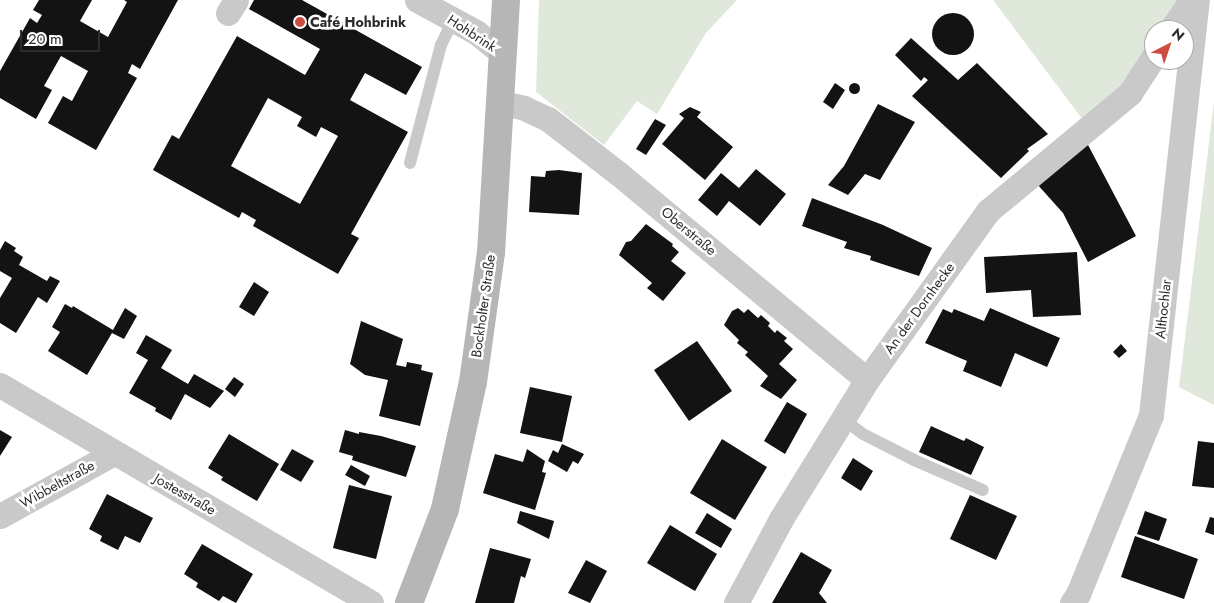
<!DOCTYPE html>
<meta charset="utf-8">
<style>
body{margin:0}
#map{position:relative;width:1214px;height:603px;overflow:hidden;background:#fff;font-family:Jost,sans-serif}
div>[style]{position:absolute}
.green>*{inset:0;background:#e0e8db}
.building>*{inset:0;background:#131313}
.round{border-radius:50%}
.lane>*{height:12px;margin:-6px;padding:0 6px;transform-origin:6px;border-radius:6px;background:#c9c9c9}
.street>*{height:25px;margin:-12.5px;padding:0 12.5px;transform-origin:12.5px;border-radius:12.5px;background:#c9c9c9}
.secondary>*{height:28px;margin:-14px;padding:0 14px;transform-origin:14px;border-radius:14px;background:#b6b6b6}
.dots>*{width:14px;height:14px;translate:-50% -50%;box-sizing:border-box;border:2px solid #fff;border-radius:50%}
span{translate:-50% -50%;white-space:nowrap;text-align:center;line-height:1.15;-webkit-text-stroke:5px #fff;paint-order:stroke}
.poi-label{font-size:14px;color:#2c2c2c;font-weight:700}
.left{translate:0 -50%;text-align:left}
.street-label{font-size:14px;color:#2c2c2c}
.north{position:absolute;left:1144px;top:20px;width:50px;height:50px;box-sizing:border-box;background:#fff;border:1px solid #ababab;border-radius:50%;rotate:41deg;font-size:14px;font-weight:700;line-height:20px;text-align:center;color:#2c2c2c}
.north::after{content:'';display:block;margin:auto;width:18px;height:22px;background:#ce4d43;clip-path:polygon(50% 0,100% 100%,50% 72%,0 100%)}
.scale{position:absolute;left:20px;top:30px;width:80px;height:22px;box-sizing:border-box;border:2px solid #2c2c2c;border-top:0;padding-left:6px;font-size:15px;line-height:18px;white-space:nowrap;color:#2c2c2c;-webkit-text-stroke:4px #fff;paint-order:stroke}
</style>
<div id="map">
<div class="green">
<div style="clip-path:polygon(539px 0,737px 0,706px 33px,657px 114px,637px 101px,604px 145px,536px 92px)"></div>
<div style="clip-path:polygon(993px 0,1178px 0,1158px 30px,1154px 30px,1154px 36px,1114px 96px,1083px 120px)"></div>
<div style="clip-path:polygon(1214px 102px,1214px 405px,1179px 387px)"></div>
</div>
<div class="building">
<div style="clip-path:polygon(39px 0,92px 0,80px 21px,108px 37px,127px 2px,124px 0,178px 0,140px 69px,132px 64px,128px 73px,137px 78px,96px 150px,48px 123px,63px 96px,72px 101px,88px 71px,61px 56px,44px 86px,52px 90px,36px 119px,0 98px,0 71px,30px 18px,37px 23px,42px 15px,33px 10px)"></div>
<div style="clip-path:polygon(evenodd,254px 0,302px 0,422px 67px,406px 95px,365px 73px,350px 100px,408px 132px,351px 234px,359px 238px,338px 274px,253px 226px,256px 220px,242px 212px,239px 218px,153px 170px,172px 135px,179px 139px,237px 36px,305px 75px,320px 49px,249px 9px,254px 0,268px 98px,302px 117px,297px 126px,316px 137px,321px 127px,338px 136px,300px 204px,231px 166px,268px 98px)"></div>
<div class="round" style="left:932px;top:13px;width:42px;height:42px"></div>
<div style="clip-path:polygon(911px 38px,958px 80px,977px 63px,1048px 134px,1027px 149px,1029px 151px,1001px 178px,912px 96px,928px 80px,924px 77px,921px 81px,895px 55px)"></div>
<div class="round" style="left:848.5px;top:82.5px;width:11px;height:11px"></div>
<div style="clip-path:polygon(835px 83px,845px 90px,833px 109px,823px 102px)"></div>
<div style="clip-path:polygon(878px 104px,915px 122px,880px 180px,865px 174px,848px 195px,828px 185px,844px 166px)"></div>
<div style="clip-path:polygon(690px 107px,701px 112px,697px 117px,733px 147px,705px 180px,662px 144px,684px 118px,679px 114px)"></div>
<div style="clip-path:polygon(655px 119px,666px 125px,646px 155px,636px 149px)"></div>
<div style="clip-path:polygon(1087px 143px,1136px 236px,1088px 262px,1063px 213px,1037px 184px)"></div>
<div style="clip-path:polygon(756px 169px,786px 194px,760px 226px,729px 201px,717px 216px,698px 200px,721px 173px,739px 188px)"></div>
<div style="clip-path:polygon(559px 170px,582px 173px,579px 215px,529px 212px,531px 176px,545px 177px,546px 171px)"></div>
<div style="clip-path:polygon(812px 198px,883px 225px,932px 248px,919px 276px,870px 260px,871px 256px,844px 248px,847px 242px,802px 226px)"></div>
<div style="clip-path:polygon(646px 224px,673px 244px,672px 246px,679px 252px,671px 261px,686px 273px,663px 301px,647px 288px,652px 283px,619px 255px,626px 242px,631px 241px)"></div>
<div style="clip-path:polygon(5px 241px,16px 248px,14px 251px,23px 257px,19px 265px,47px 281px,50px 276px,60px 281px,47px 303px,38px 297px,16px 333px,0 323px,0 298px,12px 278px,0 271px,0 250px)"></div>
<div style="clip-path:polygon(1077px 252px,1081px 315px,1033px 317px,1031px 290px,986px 293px,984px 257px)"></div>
<div style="clip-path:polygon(254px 282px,269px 292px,254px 316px,239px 307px)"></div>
<div style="clip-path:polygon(65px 304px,72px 308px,73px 306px,113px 330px,125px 308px,137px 316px,124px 339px,112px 333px,87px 375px,48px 351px,60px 332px,52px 327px)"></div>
<div style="clip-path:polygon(738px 308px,744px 313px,748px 309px,758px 318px,761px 315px,770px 323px,768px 326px,775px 333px,777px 330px,787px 338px,784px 341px,793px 349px,779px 364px,797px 380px,781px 399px,760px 386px,768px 376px,745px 355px,748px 352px,737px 343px,739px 340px,724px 325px,732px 311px)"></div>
<div style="clip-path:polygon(990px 308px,1060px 338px,1047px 367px,1015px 353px,1001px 387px,963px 371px,967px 361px,925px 343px,943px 309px,952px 313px,954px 309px,984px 321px)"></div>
<div style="clip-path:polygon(361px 321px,403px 339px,396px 365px,406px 367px,407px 362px,422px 365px,421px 370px,433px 373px,420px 426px,379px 416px,388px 380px,365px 375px,350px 364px)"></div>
<div style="clip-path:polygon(146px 335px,172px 350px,161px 368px,188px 384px,194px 374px,224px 391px,210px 408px,185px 394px,171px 420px,155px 411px,156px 408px,129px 393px,148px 360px,136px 353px)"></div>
<div style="clip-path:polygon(697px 341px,732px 391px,689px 421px,654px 370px)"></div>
<div style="clip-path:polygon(1121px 344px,1127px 351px,1119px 358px,1113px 352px)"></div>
<div style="clip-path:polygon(234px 377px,244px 384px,235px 397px,225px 389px)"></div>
<div style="clip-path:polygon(530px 387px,572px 396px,562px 442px,520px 433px)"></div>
<div style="clip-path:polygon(787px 402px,807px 414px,785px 454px,764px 441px)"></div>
<div style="clip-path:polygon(931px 426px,964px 441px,966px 438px,984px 447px,971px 475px,919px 452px)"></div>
<div style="clip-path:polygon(0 430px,12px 437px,0 456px)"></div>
<div style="clip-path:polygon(345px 430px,359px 434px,359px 432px,381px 436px,416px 446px,406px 477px,352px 460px,353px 456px,339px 452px)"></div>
<div style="clip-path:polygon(229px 434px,279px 464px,257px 501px,221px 480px,223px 477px,208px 468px)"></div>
<div style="clip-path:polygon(722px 439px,767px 467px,735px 520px,690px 493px)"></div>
<div style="clip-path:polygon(1198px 441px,1214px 443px,1214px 488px,1192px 486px)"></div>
<div style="clip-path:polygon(562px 444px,584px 454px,578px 464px,573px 461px,567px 472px,548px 461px,553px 450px,558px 453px)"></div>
<div style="clip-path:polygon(292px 449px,314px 461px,301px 482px,280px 470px)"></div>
<div style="clip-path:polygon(527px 449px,545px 461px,542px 472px,546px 473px,535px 510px,483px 493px,495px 454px,523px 462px)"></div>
<div style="clip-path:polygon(853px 458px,873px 471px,861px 491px,841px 478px)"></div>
<div style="clip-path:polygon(351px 465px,370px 476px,365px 486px,345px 475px)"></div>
<div style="clip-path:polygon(349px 485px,392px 496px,376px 559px,333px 548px)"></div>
<div style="clip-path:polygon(107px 494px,153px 518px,140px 543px,125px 536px,118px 550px,100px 541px,102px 536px,89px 529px)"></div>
<div style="clip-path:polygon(970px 495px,1017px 516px,996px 560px,950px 539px)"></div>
<div style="clip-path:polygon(520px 511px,554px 521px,549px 539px,517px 523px)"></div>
<div style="clip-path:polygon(1145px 511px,1167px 519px,1159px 541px,1137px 534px)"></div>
<div style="clip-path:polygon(707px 513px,732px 529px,721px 548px,695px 533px)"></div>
<div style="clip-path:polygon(1210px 517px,1214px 518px,1214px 535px,1205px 532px)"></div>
<div style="clip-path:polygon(670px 525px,717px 554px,695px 591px,647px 563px)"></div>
<div style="clip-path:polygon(1135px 536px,1198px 559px,1184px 599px,1121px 577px)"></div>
<div style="clip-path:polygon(202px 544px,253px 574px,236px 603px,223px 596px,219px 601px,196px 587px,198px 583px,184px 574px)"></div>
<div style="clip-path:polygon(490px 548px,531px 559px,525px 578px,521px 576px,514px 603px,475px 603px)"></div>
<div style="clip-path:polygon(801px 552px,832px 570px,819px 593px,827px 603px,772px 603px)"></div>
<div style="clip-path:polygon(586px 560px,607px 571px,590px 603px,568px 593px)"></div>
</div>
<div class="lane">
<div style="left:410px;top:163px;width:122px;rotate:-75.3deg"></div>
<div style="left:441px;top:45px;width:28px;rotate:-64deg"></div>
<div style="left:843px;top:419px;width:25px;rotate:37deg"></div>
<div style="left:863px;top:434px;width:57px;rotate:27deg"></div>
<div style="left:914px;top:460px;width:75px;rotate:23.5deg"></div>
</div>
<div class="street">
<div style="left:417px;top:0;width:67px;rotate:28.5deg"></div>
<div style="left:476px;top:32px;width:32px;rotate:39deg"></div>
<div style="left:228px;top:13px;width:15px;rotate:-58deg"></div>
<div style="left:1171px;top:30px;width:36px;rotate:-56deg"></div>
<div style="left:499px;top:102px;width:26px;rotate:13deg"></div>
<div style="left:524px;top:108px;width:26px;rotate:25deg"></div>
<div style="left:548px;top:119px;width:90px;rotate:37.8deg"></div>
<div style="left:619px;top:174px;width:322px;rotate:39.7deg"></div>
<div style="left:0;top:385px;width:430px;rotate:30.4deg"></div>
<div style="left:0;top:516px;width:130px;rotate:-28.9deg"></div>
<div style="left:736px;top:603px;width:95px;rotate:-61.8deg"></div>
<div style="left:781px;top:519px;width:163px;rotate:-58.3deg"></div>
<div style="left:867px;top:380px;width:208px;rotate:-54.4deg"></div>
<div style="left:988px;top:211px;width:185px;rotate:-39.7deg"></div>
<div style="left:1130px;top:93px;width:44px;rotate:-57deg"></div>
<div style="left:1072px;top:603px;width:11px;rotate:-56deg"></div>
<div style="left:1078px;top:594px;width:193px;rotate:-67.8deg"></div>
<div style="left:1151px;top:415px;width:418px;rotate:-83.7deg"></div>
</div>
<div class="secondary">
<div style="left:409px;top:603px;width:101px;rotate:-69deg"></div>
<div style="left:445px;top:509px;width:130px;rotate:-77.6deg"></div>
<div style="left:473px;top:382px;width:130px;rotate:-82.1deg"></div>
<div style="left:491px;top:253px;width:253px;rotate:-86.6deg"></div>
</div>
<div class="dots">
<div style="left:300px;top:22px;background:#ce4d43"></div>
</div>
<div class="poi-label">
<span class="left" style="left:310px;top:22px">Café Hohbrink</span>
</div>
<div class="street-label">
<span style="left:472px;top:33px;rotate:33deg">Hohbrink</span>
<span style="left:689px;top:231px;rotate:40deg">Oberstraße</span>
<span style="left:483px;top:306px;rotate:-82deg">Bockholter Straße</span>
<span style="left:919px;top:308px;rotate:-54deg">An der Dornhecke</span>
<span style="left:1163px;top:309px;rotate:-84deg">Althochlar</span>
<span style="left:57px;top:484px;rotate:-29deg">Wibbeltstraße</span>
<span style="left:185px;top:494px;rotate:30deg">Jostesstraße</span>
</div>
<div class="north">N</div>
<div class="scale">20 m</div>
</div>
